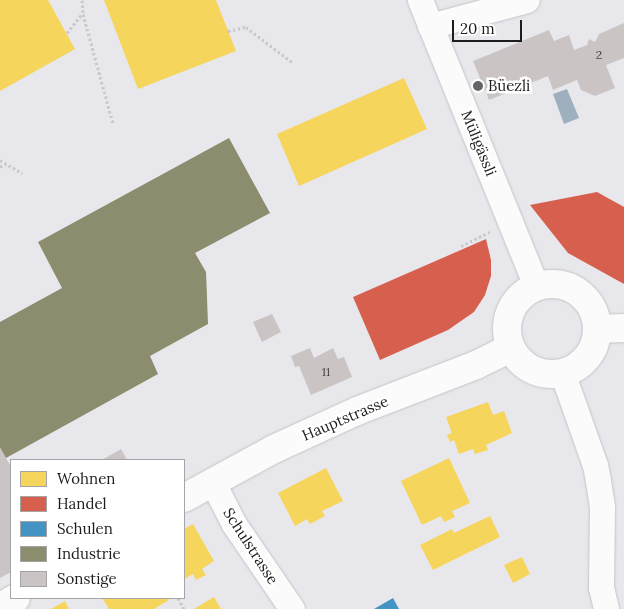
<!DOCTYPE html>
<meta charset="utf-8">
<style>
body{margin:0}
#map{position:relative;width:624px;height:609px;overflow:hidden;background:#e8e7ec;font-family:Lora,serif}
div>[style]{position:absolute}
.water>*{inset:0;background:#9eb0be}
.homes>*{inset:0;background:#f6d55c}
.shops>*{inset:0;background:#d6604d}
.schools>*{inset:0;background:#4393c3}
.industry>*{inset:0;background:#8c8c6e}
.building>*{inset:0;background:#cac4c4}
.path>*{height:3px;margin-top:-1.5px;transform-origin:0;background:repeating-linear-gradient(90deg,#c9c9ca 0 2.5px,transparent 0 5px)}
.roads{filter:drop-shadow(0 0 1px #c4c4c7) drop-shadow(0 0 1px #c4c4c7)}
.minor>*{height:25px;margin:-12.5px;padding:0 12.5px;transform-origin:12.5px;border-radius:12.5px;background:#fcfbfc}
.primary>*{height:28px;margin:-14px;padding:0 14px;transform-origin:14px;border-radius:14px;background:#fcfbfc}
.primary>.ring{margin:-14px;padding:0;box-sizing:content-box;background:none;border:28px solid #fcfbfc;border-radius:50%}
.dots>*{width:14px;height:14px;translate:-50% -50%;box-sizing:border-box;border:2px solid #fff;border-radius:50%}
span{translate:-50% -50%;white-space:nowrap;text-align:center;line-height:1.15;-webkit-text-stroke:5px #fff;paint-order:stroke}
.number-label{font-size:12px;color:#484748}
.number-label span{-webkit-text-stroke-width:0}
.poi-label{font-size:15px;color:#1d1d1f}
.left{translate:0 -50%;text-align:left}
.street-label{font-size:15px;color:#1d1d1f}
.legend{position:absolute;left:10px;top:459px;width:175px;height:140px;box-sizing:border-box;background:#fff;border:1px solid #a5a5a5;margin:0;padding:6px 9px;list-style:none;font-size:15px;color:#1d1d1f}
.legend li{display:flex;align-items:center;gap:10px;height:25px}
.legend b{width:25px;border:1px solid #a5a5a5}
.scale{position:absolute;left:452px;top:20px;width:70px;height:22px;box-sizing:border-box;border:2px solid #1d1d1f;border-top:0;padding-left:6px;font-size:15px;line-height:18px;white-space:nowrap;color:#1d1d1f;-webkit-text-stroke:4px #fff;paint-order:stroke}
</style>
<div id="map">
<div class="water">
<div style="clip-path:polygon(567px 89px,579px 118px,564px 124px,553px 94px)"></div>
</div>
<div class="homes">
<div style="clip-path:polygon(0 0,48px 0,75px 49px,0 91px)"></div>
<div style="clip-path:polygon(104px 0,216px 0,236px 51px,138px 89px)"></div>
<div style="clip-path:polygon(404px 78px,427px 129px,299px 186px,277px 134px)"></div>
<div style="clip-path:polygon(488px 402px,493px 415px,504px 411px,512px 433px,486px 445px,488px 450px,475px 454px,473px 449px,459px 454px,454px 440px,450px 442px,447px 435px,452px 433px,446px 417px)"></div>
<div style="clip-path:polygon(449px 458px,470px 503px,452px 511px,455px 517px,444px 522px,441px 516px,422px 525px,401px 481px)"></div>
<div style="clip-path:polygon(326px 468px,343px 501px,322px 511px,325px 516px,310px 524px,307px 519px,295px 526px,278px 493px)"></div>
<div style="clip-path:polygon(490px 516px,500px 537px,433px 570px,420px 545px,452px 529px,454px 533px)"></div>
<div style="clip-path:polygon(193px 524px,214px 561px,202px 569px,206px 575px,196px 580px,193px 574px,184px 579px,184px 529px)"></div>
<div style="clip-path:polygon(522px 557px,530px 574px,513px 583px,504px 565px)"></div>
<div style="clip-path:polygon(214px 597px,221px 609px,194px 609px)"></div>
<div style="clip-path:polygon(102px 598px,168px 598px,169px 600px,154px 609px,109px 609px)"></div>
<div style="clip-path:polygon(65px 601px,69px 609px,51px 609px)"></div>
</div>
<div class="shops">
<div style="clip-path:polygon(597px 192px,624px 207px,624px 284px,568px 253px,530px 205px)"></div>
<div style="clip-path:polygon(486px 239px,491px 260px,491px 276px,485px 295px,474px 312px,448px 330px,380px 360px,353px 297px)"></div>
</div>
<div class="schools">
<div style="clip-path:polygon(393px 598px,399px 609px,374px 609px)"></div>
</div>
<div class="industry">
<div style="clip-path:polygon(229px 138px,270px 213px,195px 253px,206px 272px,208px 324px,150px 356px,158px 374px,6px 458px,0 450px,0 322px,62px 288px,38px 242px)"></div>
</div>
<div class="building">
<div style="clip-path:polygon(624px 23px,624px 58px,606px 65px,615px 88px,595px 96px,581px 90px,577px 80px,553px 90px,548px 76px,489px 100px,473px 61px,549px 30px,554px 41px,569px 35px,574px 50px,587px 45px,589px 39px,595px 42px,599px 34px)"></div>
<div style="clip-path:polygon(272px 314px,281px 332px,262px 342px,253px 322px)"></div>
<div style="clip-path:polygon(310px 348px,314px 358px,333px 348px,338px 359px,344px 357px,352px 377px,311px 395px,299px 366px,295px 367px,291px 356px)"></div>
<div style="clip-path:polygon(0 447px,11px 467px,11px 572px,0 578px)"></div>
<div style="clip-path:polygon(121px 449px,127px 460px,102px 460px)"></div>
</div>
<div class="path">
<div style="left:82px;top:0;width:14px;rotate:86deg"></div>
<div style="left:83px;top:14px;width:114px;rotate:74.7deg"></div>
<div style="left:228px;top:31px;width:18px;rotate:-13deg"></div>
<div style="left:246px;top:27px;width:58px;rotate:37.3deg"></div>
<div style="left:67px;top:33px;width:24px;rotate:-52deg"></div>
<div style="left:0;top:160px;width:26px;rotate:31deg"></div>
<div style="left:0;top:167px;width:7px;rotate:-27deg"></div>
<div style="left:461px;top:246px;width:32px;rotate:-26deg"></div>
<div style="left:178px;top:598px;width:13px;rotate:61deg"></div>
</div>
<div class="roads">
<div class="minor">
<div style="left:420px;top:0;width:309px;rotate:67.9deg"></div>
<div style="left:430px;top:26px;width:100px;rotate:-15deg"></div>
<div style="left:562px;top:372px;width:99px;rotate:70.5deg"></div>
<div style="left:595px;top:465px;width:16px;rotate:79deg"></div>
<div style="left:598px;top:481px;width:26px;rotate:81deg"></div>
<div style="left:602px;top:507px;width:80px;rotate:90.7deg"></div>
<div style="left:601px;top:587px;width:23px;rotate:77deg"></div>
<div style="left:212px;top:481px;width:48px;rotate:62.9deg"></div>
<div style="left:234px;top:524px;width:103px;rotate:55.7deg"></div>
</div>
<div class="primary">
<div class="ring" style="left:507px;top:284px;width:62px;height:62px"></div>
<div style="left:597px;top:329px;width:27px;rotate:-2deg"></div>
<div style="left:184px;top:498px;width:102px;rotate:-28.6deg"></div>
<div style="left:274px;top:449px;width:91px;rotate:-24.6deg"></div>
<div style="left:357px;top:411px;width:128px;rotate:-21.1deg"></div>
<div style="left:476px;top:365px;width:39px;rotate:-26deg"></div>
<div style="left:0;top:607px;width:18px;rotate:-29deg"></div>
</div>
</div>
<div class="dots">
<div style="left:478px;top:86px;background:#646467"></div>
</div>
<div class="number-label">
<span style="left:599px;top:55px">2</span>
<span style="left:326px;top:372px">11</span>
</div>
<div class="poi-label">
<span class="left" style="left:488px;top:86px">Büezli</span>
</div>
<div class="street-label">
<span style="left:479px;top:143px;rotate:68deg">Müligässli</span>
<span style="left:345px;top:418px;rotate:-23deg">Hauptstrasse</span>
<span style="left:251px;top:546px;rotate:57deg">Schulstrasse</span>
</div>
<ul class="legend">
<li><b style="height:14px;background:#f6d55c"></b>Wohnen</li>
<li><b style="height:14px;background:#d6604d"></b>Handel</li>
<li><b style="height:14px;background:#4393c3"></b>Schulen</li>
<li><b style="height:14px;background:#8c8c6e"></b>Industrie</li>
<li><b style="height:14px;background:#cac4c4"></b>Sonstige</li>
</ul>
<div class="scale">20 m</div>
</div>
